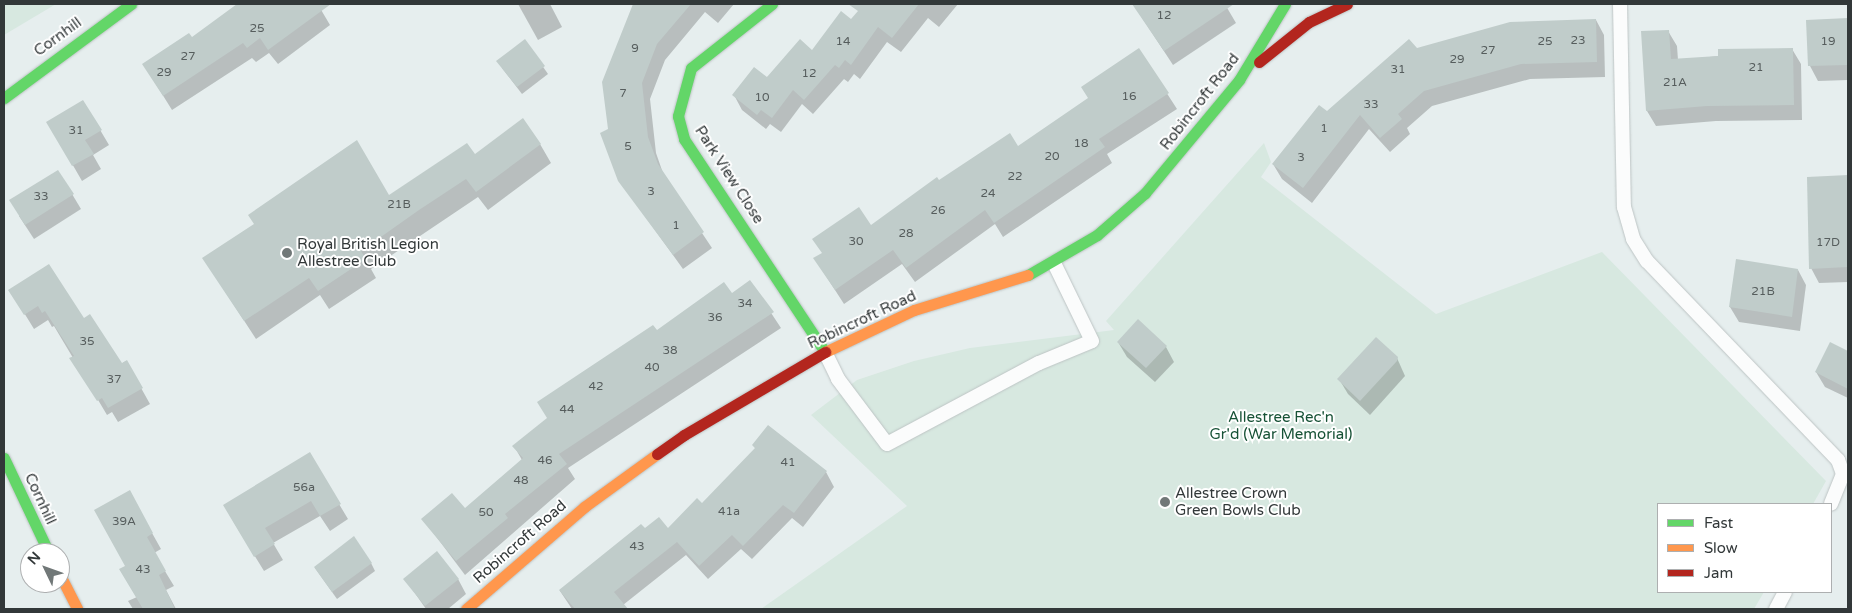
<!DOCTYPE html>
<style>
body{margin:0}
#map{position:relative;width:1852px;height:613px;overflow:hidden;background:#e6eeee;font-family:"Varela Round",sans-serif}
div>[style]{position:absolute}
.green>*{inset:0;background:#d7e8e0}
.shadow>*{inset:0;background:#0003}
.building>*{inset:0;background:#c0ccca}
.roads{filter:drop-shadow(0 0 1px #bdc4c4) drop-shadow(0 0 1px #bdc4c4)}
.lane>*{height:14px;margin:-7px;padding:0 7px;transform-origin:7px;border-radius:7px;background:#fbfcfc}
.fast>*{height:11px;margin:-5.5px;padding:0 5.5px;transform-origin:5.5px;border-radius:5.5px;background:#63d668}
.slow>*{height:11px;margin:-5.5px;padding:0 5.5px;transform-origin:5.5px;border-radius:5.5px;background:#ff974d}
.jam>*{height:11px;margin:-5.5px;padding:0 5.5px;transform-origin:5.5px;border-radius:5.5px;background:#b3261e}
.dots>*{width:14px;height:14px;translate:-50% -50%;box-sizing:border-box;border:2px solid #fff;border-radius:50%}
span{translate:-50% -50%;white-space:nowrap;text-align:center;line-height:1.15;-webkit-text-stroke:4px #fff;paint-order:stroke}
.number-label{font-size:12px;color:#565d5d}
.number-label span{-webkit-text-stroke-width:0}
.street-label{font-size:15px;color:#323839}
.poi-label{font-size:15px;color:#323839}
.left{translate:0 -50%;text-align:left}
.park-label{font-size:15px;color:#175236}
.frame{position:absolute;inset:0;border:5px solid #323839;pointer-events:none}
.legend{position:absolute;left:1657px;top:503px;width:175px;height:90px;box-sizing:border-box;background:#fff;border:1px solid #adafb0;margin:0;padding:6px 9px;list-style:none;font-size:15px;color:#323839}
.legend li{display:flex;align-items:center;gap:10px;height:25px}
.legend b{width:25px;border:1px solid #adafb0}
.north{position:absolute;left:20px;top:543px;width:50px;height:50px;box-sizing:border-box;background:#fff;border:1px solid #adafb0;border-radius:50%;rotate:312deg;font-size:14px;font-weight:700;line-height:20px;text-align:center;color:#323839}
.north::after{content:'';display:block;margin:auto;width:18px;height:22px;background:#717878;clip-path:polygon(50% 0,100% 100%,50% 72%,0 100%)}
</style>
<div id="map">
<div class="green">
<div style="clip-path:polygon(4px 4px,56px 4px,4px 35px)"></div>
<div style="clip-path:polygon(1264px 143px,1271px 162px,1261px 177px,1436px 314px,1602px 252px,1826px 481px,1813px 504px,1658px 504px,1658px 592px,1764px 592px,1754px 609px,761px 609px,907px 506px,811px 415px,857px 380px,914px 361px,970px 348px,1114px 330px,1106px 321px)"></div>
</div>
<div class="shadow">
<div style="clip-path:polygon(242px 4px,327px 4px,320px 8px,330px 25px,278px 64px,269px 53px,256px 62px,252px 58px,172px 110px,144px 65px,192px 39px)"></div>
<div style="clip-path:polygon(518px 4px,550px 4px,562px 27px,538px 40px)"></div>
<div style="clip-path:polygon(634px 4px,734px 4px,718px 23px,705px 12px,665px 60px,650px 99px,656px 153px,664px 176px,712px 248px,683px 269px,619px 180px,609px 130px,604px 82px)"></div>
<div style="clip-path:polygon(865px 4px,958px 4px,939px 27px,928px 18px,901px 52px,887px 42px,860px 79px,854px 74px,848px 82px,844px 79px,813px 114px,802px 104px,781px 132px,770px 124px,766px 129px,742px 110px,734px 95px,813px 52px,851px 21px)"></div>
<div style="clip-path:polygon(1133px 4px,1229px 4px,1226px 6px,1236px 23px,1173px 65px)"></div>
<div style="clip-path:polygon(1596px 20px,1604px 35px,1605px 77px,1530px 79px,1432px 106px,1407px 128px,1410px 134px,1390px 152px,1369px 129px,1312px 203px,1282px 179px,1273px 164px,1327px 113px,1417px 50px)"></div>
<div style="clip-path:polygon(1848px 20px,1848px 80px,1818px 81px,1810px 66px,1808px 21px)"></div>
<div style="clip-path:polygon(1668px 31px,1677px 46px,1678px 60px,1792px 49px,1801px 64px,1802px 120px,1716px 121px,1656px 126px,1647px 111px,1643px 32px)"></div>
<div style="clip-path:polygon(525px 41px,548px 74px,522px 94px,502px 68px)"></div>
<div style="clip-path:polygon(1139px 50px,1177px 109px,1107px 154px,1112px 163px,1003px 237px,995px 224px,915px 282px,902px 264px,844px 304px,815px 259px,871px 227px,939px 182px,1018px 148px,1089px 99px)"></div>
<div style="clip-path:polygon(83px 101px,109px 145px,93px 155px,101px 169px,82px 181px,48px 122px)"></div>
<div style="clip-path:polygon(540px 144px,551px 163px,488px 210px,478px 197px,371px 269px,376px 278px,329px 309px,320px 295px,256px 339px,204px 259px,389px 197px,475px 156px)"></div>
<div style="clip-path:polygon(1848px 177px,1848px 282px,1819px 283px,1811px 268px,1808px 178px)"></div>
<div style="clip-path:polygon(72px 194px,81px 209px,34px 239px,19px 216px)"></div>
<div style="clip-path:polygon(1798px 270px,1806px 285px,1800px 331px,1739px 322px,1730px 307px)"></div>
<div style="clip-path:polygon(750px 281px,781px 328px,568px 468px,575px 479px,465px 575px,423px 519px,464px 510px,522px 460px,514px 446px,656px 332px,731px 295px)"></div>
<div style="clip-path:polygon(10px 290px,83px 320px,121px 364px,126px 361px,150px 404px,118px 422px,112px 412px,107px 415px,54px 326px,52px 327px,48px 320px,34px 329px)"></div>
<div style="clip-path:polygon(1118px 342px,1166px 347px,1174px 362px,1155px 382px,1127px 357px)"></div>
<div style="clip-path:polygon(1831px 344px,1848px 352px,1848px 398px,1825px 387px,1816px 372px)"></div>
<div style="clip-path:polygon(1397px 358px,1405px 376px,1370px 415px,1348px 394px,1339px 379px)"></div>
<div style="clip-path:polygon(753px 445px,826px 472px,834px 487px,803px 527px,792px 518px,752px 559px,741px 549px,708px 579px,686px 555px,623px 605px,626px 609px,572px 609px,560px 591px,644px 530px,668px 530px,702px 505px,756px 449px)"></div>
<div style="clip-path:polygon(309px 454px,348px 519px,330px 531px,320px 516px,273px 543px,283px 560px,264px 571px,233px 521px)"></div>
<div style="clip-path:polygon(129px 492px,161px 549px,154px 553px,174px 586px,166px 590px,176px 609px,133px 609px,128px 601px,137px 597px,127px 566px)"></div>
<div style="clip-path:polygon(371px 563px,375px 571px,337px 599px,315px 568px)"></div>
<div style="clip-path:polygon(405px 579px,458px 579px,466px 594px,448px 609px,426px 609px)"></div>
</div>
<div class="building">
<div style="clip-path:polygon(237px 4px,331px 4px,268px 50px,260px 38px,247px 48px,243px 43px,163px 96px,142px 64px,189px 33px,192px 37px)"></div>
<div style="clip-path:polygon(633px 4px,691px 4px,657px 44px,642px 83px,648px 137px,658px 164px,704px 232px,673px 255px,618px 181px,600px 133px,608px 129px,602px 82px)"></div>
<div style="clip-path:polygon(848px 4px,919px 4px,892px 38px,878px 27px,851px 65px,845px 60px,839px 68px,835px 65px,804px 100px,793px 90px,772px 118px,761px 110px,757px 115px,732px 95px,754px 67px,767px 77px,800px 39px,812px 50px,841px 11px,851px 19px,858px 11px)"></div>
<div style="clip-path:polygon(1132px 4px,1234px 4px,1164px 51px)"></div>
<div style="clip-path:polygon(1848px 18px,1848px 65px,1808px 66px,1806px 20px)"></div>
<div style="clip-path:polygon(1596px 19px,1597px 62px,1521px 64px,1424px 91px,1398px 114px,1402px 119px,1380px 138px,1360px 115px,1303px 188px,1272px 164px,1319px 105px,1327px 111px,1409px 39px,1417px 48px,1510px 22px)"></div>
<div style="clip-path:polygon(1669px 30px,1671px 59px,1718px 56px,1718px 49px,1793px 48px,1794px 105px,1707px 106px,1646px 111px,1641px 31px)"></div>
<div style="clip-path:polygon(525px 39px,545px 66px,517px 87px,496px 61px)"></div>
<div style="clip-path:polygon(1139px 48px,1169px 93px,1099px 139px,1105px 147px,994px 223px,985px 210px,906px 268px,893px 250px,835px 290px,813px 258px,822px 253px,812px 239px,859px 207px,871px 225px,937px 177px,939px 180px,1010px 133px,1018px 146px,1088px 98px,1081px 87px)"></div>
<div style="clip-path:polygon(83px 100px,102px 130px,85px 140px,94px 154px,72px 166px,46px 122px)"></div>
<div style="clip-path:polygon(523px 118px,541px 144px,476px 192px,466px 179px,419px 210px,361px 251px,366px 259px,318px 291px,309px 278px,244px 321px,202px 258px,254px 224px,248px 215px,357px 140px,389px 195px,467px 143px,475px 154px)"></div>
<div style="clip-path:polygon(58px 170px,74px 194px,25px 225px,9px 200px)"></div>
<div style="clip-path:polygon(1848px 175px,1848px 267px,1809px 269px,1807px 177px)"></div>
<div style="clip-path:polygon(1736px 259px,1798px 269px,1792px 317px,1729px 307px)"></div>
<div style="clip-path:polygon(49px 264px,84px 318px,90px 314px,122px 363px,127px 360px,143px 388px,108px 408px,102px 398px,97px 401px,69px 358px,74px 356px,45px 311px,42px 313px,38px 306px,24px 315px,8px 290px)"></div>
<div style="clip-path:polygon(750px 280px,774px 312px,559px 454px,567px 464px,505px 514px,508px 518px,456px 561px,421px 519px,452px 493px,465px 508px,523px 458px,512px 446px,547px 418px,537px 402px,653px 325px,657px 330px,724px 282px,732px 293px)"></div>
<div style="clip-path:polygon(1138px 319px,1167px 346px,1146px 368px,1117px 342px)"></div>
<div style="clip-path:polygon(1376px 337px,1398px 357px,1397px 361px,1360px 401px,1337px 379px)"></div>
<div style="clip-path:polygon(1830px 342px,1848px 351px,1848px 389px,1815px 372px)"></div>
<div style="clip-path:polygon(768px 425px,827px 471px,794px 513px,783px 505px,743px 546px,732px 535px,699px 566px,677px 542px,614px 592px,628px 609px,575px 609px,559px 590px,641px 524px,645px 528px,659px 517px,668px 528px,697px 498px,702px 503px,755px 448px,752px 445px)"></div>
<div style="clip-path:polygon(310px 452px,341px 504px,320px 516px,311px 501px,265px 528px,275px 544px,254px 557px,223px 505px)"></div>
<div style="clip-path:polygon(130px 490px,153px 533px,147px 537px,166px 571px,159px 575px,175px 609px,143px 609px,119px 569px,125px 566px,94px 510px)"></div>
<div style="clip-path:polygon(354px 536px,372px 563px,332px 592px,314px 567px)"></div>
<div style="clip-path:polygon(437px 551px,459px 579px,425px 606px,403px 579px)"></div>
</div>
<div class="roads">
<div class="lane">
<div style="left:1620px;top:4px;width:203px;rotate:88.9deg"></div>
<div style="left:1624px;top:207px;width:33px;rotate:74deg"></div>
<div style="left:1633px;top:239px;width:26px;rotate:58deg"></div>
<div style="left:1647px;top:261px;width:276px;rotate:46.2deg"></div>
<div style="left:1838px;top:460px;width:15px;rotate:70deg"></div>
<div style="left:1843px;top:474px;width:32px;rotate:112deg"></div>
<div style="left:825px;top:352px;width:30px;rotate:64deg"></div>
<div style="left:838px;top:379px;width:81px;rotate:53deg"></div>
<div style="left:887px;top:444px;width:172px;rotate:-28.1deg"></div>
<div style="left:1039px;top:363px;width:57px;rotate:-22.5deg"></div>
<div style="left:1092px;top:341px;width:87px;rotate:-116deg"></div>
<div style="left:1776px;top:609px;width:19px;rotate:-62deg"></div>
</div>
<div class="fast">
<div style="left:772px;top:4px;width:103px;rotate:141.7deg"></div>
<div style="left:691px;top:68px;width:50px;rotate:105.2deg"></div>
<div style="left:678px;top:116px;width:24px;rotate:75deg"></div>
<div style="left:684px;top:139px;width:255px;rotate:56.5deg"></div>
<div style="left:4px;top:98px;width:158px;rotate:-36.5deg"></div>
<div style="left:1028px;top:275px;width:80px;rotate:-30.1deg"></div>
<div style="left:1097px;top:235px;width:64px;rotate:-41.2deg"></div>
<div style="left:1145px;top:193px;width:147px;rotate:-50.2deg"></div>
<div style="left:1239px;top:80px;width:89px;rotate:-58.8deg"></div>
<div style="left:4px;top:458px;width:105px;rotate:64.7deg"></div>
</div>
<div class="slow">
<div style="left:825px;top:352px;width:98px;rotate:-25.3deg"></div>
<div style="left:914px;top:310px;width:119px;rotate:-17.1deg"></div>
<div style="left:60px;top:575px;width:38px;rotate:63deg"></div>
<div style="left:466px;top:609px;width:156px;rotate:-40.8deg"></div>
<div style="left:584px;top:507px;width:90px;rotate:-36deg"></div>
</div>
<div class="jam">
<div style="left:1259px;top:62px;width:64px;rotate:-38.7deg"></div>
<div style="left:1309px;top:22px;width:42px;rotate:-25.3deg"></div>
<div style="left:657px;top:454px;width:33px;rotate:-35deg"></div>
<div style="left:684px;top:435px;width:164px;rotate:-30.5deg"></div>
</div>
</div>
<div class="dots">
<div style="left:287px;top:253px;background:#717878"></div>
<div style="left:1165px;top:502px;background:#717878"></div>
</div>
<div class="number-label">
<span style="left:1164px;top:16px">12</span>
<span style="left:257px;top:29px">25</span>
<span style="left:1578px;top:41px">23</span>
<span style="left:843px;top:42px">14</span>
<span style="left:1545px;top:42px">25</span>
<span style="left:1828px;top:42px">19</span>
<span style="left:635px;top:49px">9</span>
<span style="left:1488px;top:51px">27</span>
<span style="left:188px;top:57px">27</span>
<span style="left:1457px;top:60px">29</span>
<span style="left:1756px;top:68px">21</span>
<span style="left:1398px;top:70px">31</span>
<span style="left:164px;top:73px">29</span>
<span style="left:809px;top:74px">12</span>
<span style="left:1675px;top:83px">21A</span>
<span style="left:623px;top:94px">7</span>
<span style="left:1129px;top:97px">16</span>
<span style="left:762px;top:98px">10</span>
<span style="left:1371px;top:105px">33</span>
<span style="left:1324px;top:129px">1</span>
<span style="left:76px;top:131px">31</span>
<span style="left:1081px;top:144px">18</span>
<span style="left:628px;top:147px">5</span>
<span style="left:1052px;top:157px">20</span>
<span style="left:1301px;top:158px">3</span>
<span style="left:1015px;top:177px">22</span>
<span style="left:651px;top:192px">3</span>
<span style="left:988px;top:194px">24</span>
<span style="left:41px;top:197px">33</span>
<span style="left:399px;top:205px">21B</span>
<span style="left:938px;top:211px">26</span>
<span style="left:676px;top:226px">1</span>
<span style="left:906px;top:234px">28</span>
<span style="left:856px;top:242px">30</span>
<span style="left:1828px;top:243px">17D</span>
<span style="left:1763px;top:292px">21B</span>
<span style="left:745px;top:304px">34</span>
<span style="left:715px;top:318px">36</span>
<span style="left:87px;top:342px">35</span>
<span style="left:670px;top:351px">38</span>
<span style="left:652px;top:368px">40</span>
<span style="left:114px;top:380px">37</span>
<span style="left:596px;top:387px">42</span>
<span style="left:567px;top:410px">44</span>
<span style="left:545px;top:461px">46</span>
<span style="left:788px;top:463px">41</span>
<span style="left:521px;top:481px">48</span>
<span style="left:304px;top:488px">56a</span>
<span style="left:729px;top:512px">41a</span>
<span style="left:486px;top:513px">50</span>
<span style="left:124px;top:522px">39A</span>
<span style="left:637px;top:547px">43</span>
<span style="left:143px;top:570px">43</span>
</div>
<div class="street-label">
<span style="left:58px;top:37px;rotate:-36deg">Cornhill</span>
<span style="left:1200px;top:102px;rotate:-52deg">Robincroft Road</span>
<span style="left:729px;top:175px;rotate:57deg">Park View Close</span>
<span style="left:862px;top:320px;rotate:-25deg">Robincroft Road</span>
<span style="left:40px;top:499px;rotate:65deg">Cornhill</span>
<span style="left:520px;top:542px;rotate:-41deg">Robincroft Road</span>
</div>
<div class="poi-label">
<span class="left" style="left:297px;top:253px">Royal British Legion<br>Allestree Club</span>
<span class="left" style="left:1175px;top:502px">Allestree Crown<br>Green Bowls Club</span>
</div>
<div class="park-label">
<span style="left:1281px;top:426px">Allestree Rec'n<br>Gr'd (War Memorial)</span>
</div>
<div class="frame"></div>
<ul class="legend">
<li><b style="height:6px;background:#63d668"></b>Fast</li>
<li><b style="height:6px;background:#ff974d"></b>Slow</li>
<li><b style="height:6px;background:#b3261e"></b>Jam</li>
</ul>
<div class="north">N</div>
</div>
